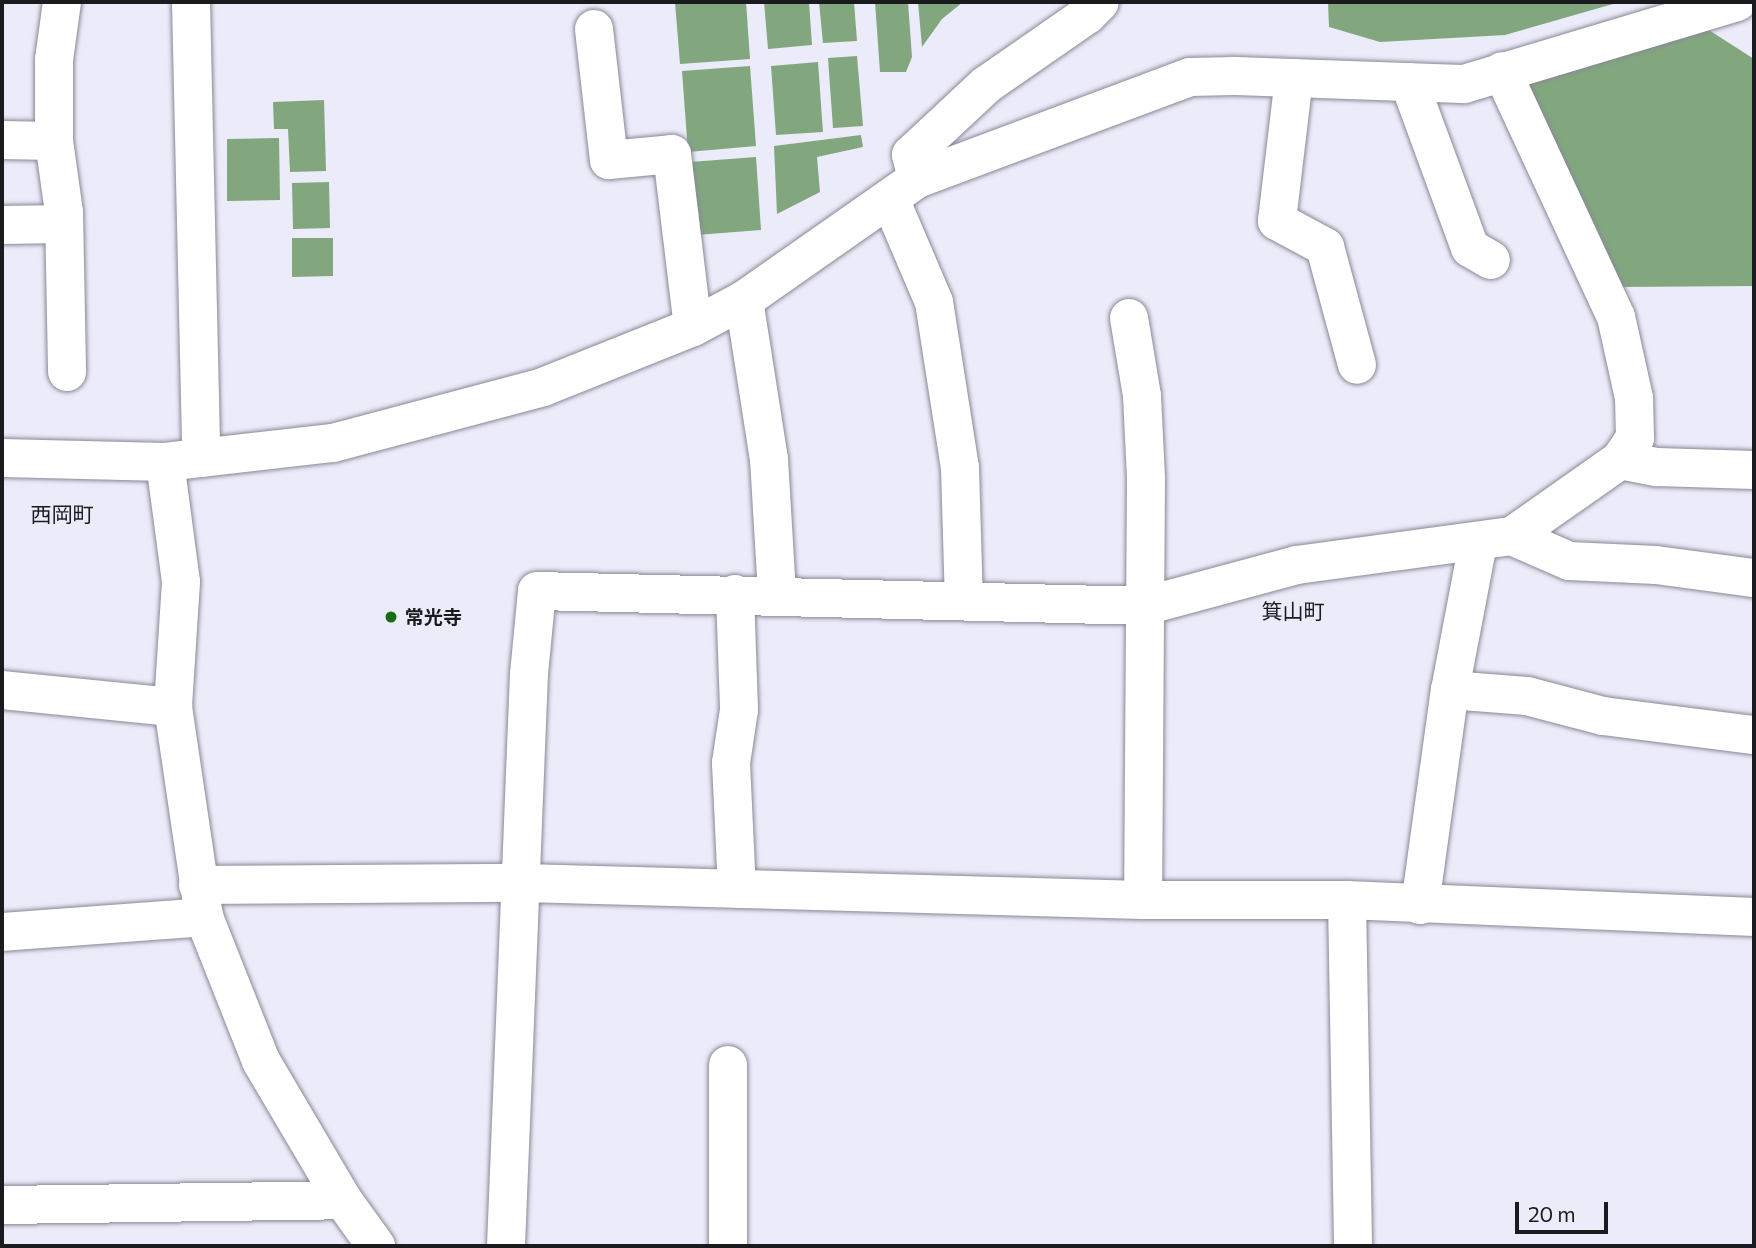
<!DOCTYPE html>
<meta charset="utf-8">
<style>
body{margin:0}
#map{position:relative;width:1756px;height:1248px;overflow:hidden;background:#ebebf9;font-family:Commissioner,"Noto Sans JP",sans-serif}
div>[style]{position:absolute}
.water>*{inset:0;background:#82a77f}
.roads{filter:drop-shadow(0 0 2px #888995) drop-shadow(0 0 2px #888995)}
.minor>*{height:38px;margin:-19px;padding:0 19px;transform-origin:19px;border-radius:19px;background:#fff}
.dots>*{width:19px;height:19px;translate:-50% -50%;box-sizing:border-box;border:4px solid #ebebf9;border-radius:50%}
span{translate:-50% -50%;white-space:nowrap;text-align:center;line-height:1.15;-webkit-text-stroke:6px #ebebf9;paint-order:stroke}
.poi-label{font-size:19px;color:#1a1a1f;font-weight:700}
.left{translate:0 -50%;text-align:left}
.neighbourhood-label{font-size:21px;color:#1a1a1f}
.frame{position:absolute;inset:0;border:4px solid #1a1a1f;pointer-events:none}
.scale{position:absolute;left:1515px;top:1202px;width:93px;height:32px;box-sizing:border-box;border:4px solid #1a1a1f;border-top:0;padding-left:9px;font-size:21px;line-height:24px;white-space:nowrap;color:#1a1a1f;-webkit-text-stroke:5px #ebebf9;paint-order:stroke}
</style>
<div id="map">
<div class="water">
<div style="clip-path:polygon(675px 2px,746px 2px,750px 59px,680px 64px)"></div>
<div style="clip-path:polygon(764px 2px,809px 2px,812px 45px,768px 49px)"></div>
<div style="clip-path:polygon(819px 2px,854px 2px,857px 41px,823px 43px)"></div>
<div style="clip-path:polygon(875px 2px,908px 2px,912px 57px,906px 72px,880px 72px)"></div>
<div style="clip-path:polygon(918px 2px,963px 2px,942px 19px,922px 47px)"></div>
<div style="clip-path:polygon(1328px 2px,1620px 2px,1505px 35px,1380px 42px,1329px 27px)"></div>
<div style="clip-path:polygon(1701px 25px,1754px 59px,1754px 286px,1620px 287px,1527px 87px,1532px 69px)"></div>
<div style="clip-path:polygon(857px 56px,863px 126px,833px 128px,828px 58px)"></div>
<div style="clip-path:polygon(818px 62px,823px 132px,776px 135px,771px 66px)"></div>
<div style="clip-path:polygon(750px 66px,756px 146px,688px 152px,682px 71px)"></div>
<div style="clip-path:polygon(324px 100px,326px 171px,290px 172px,288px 129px,274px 129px,273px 102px)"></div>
<div style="clip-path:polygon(861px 135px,863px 147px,817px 157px,820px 192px,777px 214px,774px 146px)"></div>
<div style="clip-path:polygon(279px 138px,280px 200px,227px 201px,227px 139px)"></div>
<div style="clip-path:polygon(756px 157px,761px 230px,696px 235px,690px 162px)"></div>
<div style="clip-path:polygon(329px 182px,330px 228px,293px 229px,292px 183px)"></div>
<div style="clip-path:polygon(292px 238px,333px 238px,333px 276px,292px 277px)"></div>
</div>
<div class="roads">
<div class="minor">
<div style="left:62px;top:2px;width:59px;rotate:97.9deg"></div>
<div style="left:54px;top:60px;width:81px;rotate:90deg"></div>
<div style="left:54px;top:141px;width:72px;rotate:82deg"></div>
<div style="left:64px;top:212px;width:160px;rotate:88.9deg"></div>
<div style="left:191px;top:2px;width:456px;rotate:88.7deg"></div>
<div style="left:594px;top:29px;width:132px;rotate:83.5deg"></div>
<div style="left:609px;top:160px;width:63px;rotate:-5.4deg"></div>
<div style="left:672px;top:154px;width:174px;rotate:83.1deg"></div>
<div style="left:1294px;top:78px;width:144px;rotate:96.8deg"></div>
<div style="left:1277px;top:221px;width:55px;rotate:28.4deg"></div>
<div style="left:1325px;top:247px;width:122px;rotate:74.8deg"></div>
<div style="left:1409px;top:82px;width:177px;rotate:69.8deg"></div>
<div style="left:1470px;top:248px;width:24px;rotate:30deg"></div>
<div style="left:2px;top:140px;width:52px;rotate:1.1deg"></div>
<div style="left:917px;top:179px;width:25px;rotate:-104deg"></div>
<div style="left:911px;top:155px;width:103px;rotate:-43deg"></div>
<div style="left:986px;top:85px;width:123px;rotate:-34.7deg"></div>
<div style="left:1087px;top:15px;width:18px;rotate:-45deg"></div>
<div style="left:890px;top:199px;width:112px;rotate:66.9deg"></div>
<div style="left:934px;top:302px;width:168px;rotate:81.1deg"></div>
<div style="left:960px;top:468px;width:132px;rotate:88.3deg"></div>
<div style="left:2px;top:225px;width:62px;rotate:-0.9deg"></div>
<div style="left:744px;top:300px;width:161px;rotate:81.1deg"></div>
<div style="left:769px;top:459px;width:136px;rotate:86.6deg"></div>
<div style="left:1129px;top:318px;width:79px;rotate:80.5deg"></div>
<div style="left:1142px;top:396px;width:83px;rotate:87.2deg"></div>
<div style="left:1146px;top:479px;width:421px;rotate:90.4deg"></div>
<div style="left:2px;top:458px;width:163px;rotate:1.4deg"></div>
<div style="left:165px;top:462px;width:169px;rotate:-6.5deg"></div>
<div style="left:333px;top:443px;width:217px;rotate:-14.9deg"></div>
<div style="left:543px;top:387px;width:162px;rotate:-21.8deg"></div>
<div style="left:693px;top:327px;width:58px;rotate:-27.9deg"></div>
<div style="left:744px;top:300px;width:211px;rotate:-35deg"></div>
<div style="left:917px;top:179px;width:291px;rotate:-20.5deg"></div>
<div style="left:1190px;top:77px;width:44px;rotate:-1.3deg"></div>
<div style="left:1234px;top:76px;width:230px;rotate:2deg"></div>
<div style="left:1464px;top:84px;width:285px;rotate:-16.7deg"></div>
<div style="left:1620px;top:460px;width:38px;rotate:11deg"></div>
<div style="left:1657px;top:467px;width:97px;rotate:1.8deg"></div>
<div style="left:165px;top:462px;width:121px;rotate:82.4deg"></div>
<div style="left:181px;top:582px;width:125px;rotate:93.7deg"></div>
<div style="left:173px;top:707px;width:212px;rotate:81.6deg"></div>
<div style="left:204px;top:917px;width:155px;rotate:68.4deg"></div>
<div style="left:261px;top:1061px;width:161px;rotate:59.5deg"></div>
<div style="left:343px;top:1200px;width:57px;rotate:54.3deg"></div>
<div style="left:1512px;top:536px;width:62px;rotate:23.7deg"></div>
<div style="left:1569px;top:561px;width:87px;rotate:2.6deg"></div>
<div style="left:1656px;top:565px;width:99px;rotate:7.6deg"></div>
<div style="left:735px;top:594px;width:116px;rotate:88deg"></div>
<div style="left:739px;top:710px;width:54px;rotate:98.6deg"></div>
<div style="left:731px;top:763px;width:126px;rotate:87.3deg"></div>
<div style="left:2px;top:690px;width:172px;rotate:5.7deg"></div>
<div style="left:1450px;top:690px;width:77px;rotate:4.5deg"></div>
<div style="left:1527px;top:696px;width:79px;rotate:14.7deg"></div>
<div style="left:1603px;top:716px;width:152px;rotate:7.2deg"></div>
<div style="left:198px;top:885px;width:325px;rotate:-0.4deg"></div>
<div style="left:523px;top:883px;width:620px;rotate:1.57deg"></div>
<div style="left:1143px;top:900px;width:204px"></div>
<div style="left:1347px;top:900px;width:407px;rotate:2.4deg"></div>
<div style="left:1347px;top:900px;width:346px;rotate:89deg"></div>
<div style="left:1420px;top:905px;width:217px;rotate:-82.1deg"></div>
<div style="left:1450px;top:690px;width:150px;rotate:-79.2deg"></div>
<div style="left:2px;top:932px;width:203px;rotate:-4.2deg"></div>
<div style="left:728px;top:1065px;width:181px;rotate:90deg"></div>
<div style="left:2px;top:1205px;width:341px;rotate:-0.8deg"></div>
<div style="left:506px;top:1246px;width:572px;rotate:-87.7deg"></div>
<div style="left:529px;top:674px;width:83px;rotate:-84.5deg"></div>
<div style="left:537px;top:591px;width:608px;rotate:1.41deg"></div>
<div style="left:1145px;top:606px;width:157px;rotate:-15.1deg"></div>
<div style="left:1297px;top:565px;width:217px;rotate:-7.7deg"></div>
<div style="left:1512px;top:536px;width:132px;rotate:-35.1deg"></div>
<div style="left:1620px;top:460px;width:27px;rotate:-56deg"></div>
<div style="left:1635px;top:438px;width:40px;rotate:-91.4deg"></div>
<div style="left:1634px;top:398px;width:83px;rotate:-102.5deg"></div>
<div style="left:1616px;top:317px;width:271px;rotate:-114.9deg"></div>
</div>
</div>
<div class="dots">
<div style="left:391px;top:617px;background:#166d16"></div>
</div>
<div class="poi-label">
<span class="left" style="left:405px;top:617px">常光寺</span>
</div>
<div class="neighbourhood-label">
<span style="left:62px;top:514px">西岡町</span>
<span style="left:1293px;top:611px">箕山町</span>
</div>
<div class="frame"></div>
<div class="scale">20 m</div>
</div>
